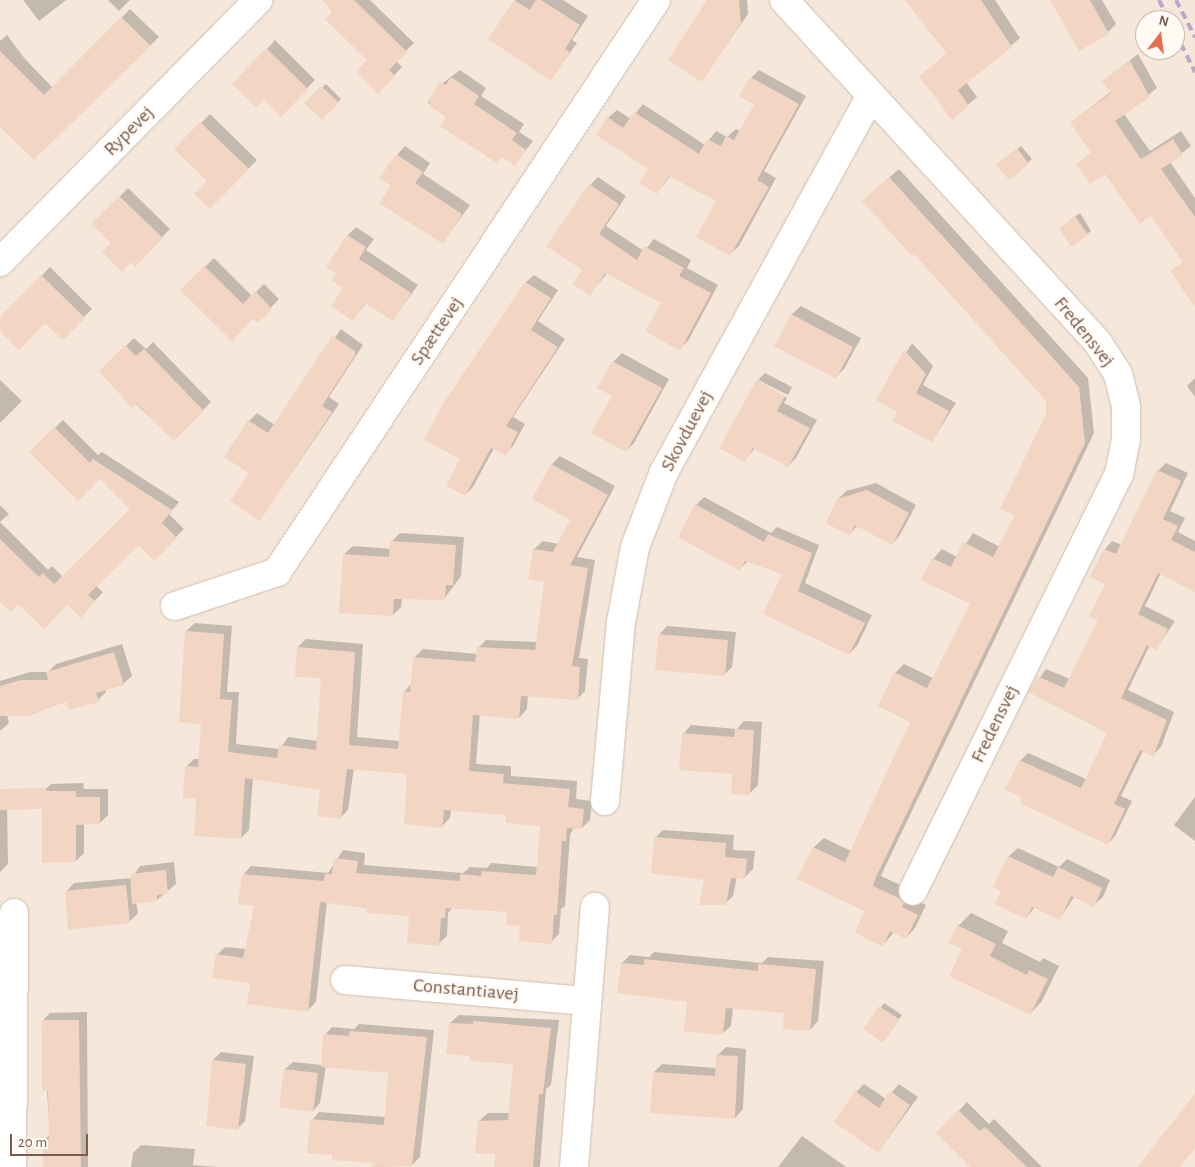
<!DOCTYPE html>
<meta charset="utf-8">
<style>
body{margin:0}
#map{position:relative;width:1195px;height:1167px;overflow:hidden;background:#fdf6ec;font-family:"Alegreya Sans",sans-serif}
div>[style]{position:absolute}
.residential>*{inset:0;background:#f5e8da}
.shadow>*{inset:0;background:#0003}
.building>*{inset:0;background:#f3d5c3}
.roads{filter:drop-shadow(0 0 1px #d1beb0) drop-shadow(0 0 1px #d1beb0)}
.minor>*{height:28px;margin:-14px;padding:0 14px;transform-origin:14px;border-radius:14px;background:#fff}
.rail>*{height:4px;margin-top:-2px;transform-origin:0;background:repeating-linear-gradient(90deg,#b9a8c9 0 8px,transparent 0 13px)}
span{translate:-50% -50%;white-space:nowrap;text-align:center;line-height:1.15;-webkit-text-stroke:5px #fffaf3;paint-order:stroke}
.street-label{font-size:20px;color:#7a5c4d}
.north{position:absolute;left:1135px;top:10px;width:50px;height:50px;box-sizing:border-box;background:#fffaf3;border:1px solid #cabbb1;border-radius:50%;rotate:15deg;font-size:14px;font-weight:700;line-height:20px;text-align:center;color:#7a5c4d}
.north::after{content:'';display:block;margin:auto;width:18px;height:22px;background:#e76f51;clip-path:polygon(50% 0,100% 100%,50% 72%,0 100%)}
.scale{position:absolute;left:10px;top:1134px;width:78px;height:22px;box-sizing:border-box;border:2px solid #7a5c4d;border-top:0;padding-left:6px;font-size:15px;line-height:18px;white-space:nowrap;color:#7a5c4d;-webkit-text-stroke:4px #fffaf3;paint-order:stroke}
</style>
<div id="map">
<div class="residential">
<div style="clip-path:polygon(evenodd,0 0,1195px 0,1195px 1167px,0 1167px,0 0,1145px 20px,1175px 20px,1175px 50px,1145px 50px,1145px 20px)"></div>
</div>
<div class="shadow">
<div style="clip-path:polygon(23px 0,66px 0,39px 21px)"></div>
<div style="clip-path:polygon(108px 0,130px 0,119px 11px)"></div>
<div style="clip-path:polygon(324px 0,370px 0,414px 43px,396px 61px,402px 67px,378px 92px,369px 60px)"></div>
<div style="clip-path:polygon(516px 0,563px 0,588px 16px,572px 40px,577px 43px,551px 79px,490px 39px)"></div>
<div style="clip-path:polygon(709px 0,747px 0,748px 14px,701px 81px)"></div>
<div style="clip-path:polygon(907px 0,995px 0,1020px 38px,966px 82px,977px 97px,952px 118px,920px 76px,948px 53px)"></div>
<div style="clip-path:polygon(1051px 0,1102px 0,1116px 24px,1108px 32px)"></div>
<div style="clip-path:polygon(130px 9px,159px 37px,34px 158px,0 125px,0 41px,7px 35px,25px 59px,53px 88px)"></div>
<div style="clip-path:polygon(275px 40px,315px 80px,281px 115px,264px 98px,267px 49px)"></div>
<div style="clip-path:polygon(1138px 54px,1157px 88px,1124px 114px,1150px 151px,1181px 131px,1191px 146px,1170px 162px,1195px 198px,1195px 216px,1191px 219px,1195px 224px,1195px 305px,1172px 272px,1184px 261px,1151px 214px,1106px 172px,1078px 164px,1092px 152px,1071px 122px,1112px 91px,1104px 81px)"></div>
<div style="clip-path:polygon(460px 70px,486px 88px,481px 96px,524px 124px,519px 132px,533px 141px,515px 164px,502px 156px,496px 162px,447px 116px,428px 103px,439px 86px)"></div>
<div style="clip-path:polygon(759px 70px,806px 96px,764px 171px,776px 178px,739px 246px,730px 254px,718px 200px,671px 175px,657px 193px,650px 168px,608px 118px,617px 110px,631px 119px,643px 104px,705px 145px,716px 131px,727px 137px,736px 129px,740px 131px,756px 104px,751px 78px)"></div>
<div style="clip-path:polygon(326px 84px,341px 99px,322px 119px,306px 103px)"></div>
<div style="clip-path:polygon(210px 114px,257px 160px,210px 208px,209px 181px,176px 149px)"></div>
<div style="clip-path:polygon(405px 146px,430px 163px,423px 174px,470px 205px,442px 243px,392px 185px,397px 155px)"></div>
<div style="clip-path:polygon(1021px 146px,1032px 159px,1009px 179px,1002px 162px)"></div>
<div style="clip-path:polygon(899px 169px,1088px 378px,1094px 433px,885px 867px,881px 876px,909px 889px,910px 898px,926px 905px,915px 928px,906px 938px,894px 932px,883px 945px,866px 911px,799px 879px,814px 847px,824px 838px,851px 851px,912px 721px,895px 673px,904px 664px,933px 678px,971px 604px,933px 559px,942px 549px,957px 557px,973px 533px,1000px 547px,1016px 515px,1048px 414px,1047px 400px,873px 192px)"></div>
<div style="clip-path:polygon(598px 177px,626px 196px,606px 226px,644px 251px,654px 239px,691px 260px,687px 268px,718px 285px,688px 341px,679px 349px,662px 303px,607px 273px,590px 294px,583px 270px,590px 185px)"></div>
<div style="clip-path:polygon(128px 188px,170px 229px,135px 265px,93px 224px)"></div>
<div style="clip-path:polygon(1080px 213px,1091px 231px,1087px 234px,1060px 228px)"></div>
<div style="clip-path:polygon(356px 227px,374px 239px,366px 250px,418px 285px,393px 319px,367px 302px,353px 319px,338px 273px,348px 235px)"></div>
<div style="clip-path:polygon(214px 258px,252px 296px,264px 284px,279px 299px,258px 321px,182px 290px)"></div>
<div style="clip-path:polygon(50px 267px,92px 309px,63px 338px,45px 322px,0 329px,0 319px)"></div>
<div style="clip-path:polygon(534px 275px,558px 290px,538px 321px,565px 339px,513px 417px,525px 424px,513px 446px,505px 454px,494px 448px,473px 487px,465px 495px,462px 459px,526px 282px)"></div>
<div style="clip-path:polygon(801px 306px,861px 338px,844px 369px,836px 377px,776px 345px,792px 314px)"></div>
<div style="clip-path:polygon(341px 329px,363px 345px,329px 397px,339px 404px,260px 519px,251px 472px,249px 421px,257px 413px,275px 425px)"></div>
<div style="clip-path:polygon(134px 338px,146px 349px,153px 342px,211px 402px,174px 439px,100px 371px)"></div>
<div style="clip-path:polygon(912px 343px,933px 366px,923px 385px,956px 403px,932px 441px,898px 411px,877px 400px)"></div>
<div style="clip-path:polygon(622px 353px,669px 379px,634px 443px,626px 451px,613px 396px,613px 362px)"></div>
<div style="clip-path:polygon(765px 373px,792px 387px,788px 395px,758px 380px)"></div>
<div style="clip-path:polygon(1195px 378px,1195px 397px,1187px 386px)"></div>
<div style="clip-path:polygon(0 380px,22px 401px,0 423px)"></div>
<div style="clip-path:polygon(757px 381px,787px 398px,784px 403px,817px 420px,796px 458px,788px 466px,755px 448px,745px 460px,720px 447px)"></div>
<div style="clip-path:polygon(63px 420px,98px 455px,102px 452px,179px 502px,169px 514px,184px 529px,154px 559px,139px 544px,96px 586px,103px 592px,81px 616px,67px 604px,0 585px,0 505px,9px 514px,0 522px,48px 570px,52px 566px,63px 577px,131px 509px,100px 477px,30px 452px)"></div>
<div style="clip-path:polygon(560px 456px,615px 486px,577px 557px,595px 560px,579px 658px,588px 659px,585px 691px,577px 699px,528px 695px,527px 709px,519px 718px,480px 714px,476px 764px,511px 766px,511px 776px,577px 781px,576px 799px,592px 801px,590px 820px,582px 828px,574px 827px,570px 835px,565px 906px,561px 909px,559px 934px,551px 942px,522px 925px,509px 910px,453px 907px,448px 913px,447px 936px,438px 944px,410px 915px,327px 902px,316px 1002px,308px 1010px,251px 982px,217px 955px,225px 947px,246px 949px,255px 905px,243px 875px,251px 866px,328px 873px,343px 850px,365px 853px,364px 865px,463px 873px,470px 867px,487px 868px,491px 863px,538px 867px,542px 825px,508px 814px,451px 810px,450px 818px,442px 826px,409px 773px,354px 768px,348px 810px,340px 818px,322px 788px,253px 778px,249px 830px,241px 838px,198px 798px,186px 767px,194px 759px,199px 759px,202px 723px,186px 631px,195px 623px,232px 626px,227px 692px,239px 692px,236px 744px,280px 749px,288px 737px,318px 741px,322px 677px,298px 647px,306px 639px,363px 644px,357px 737px,400px 741px,404px 692px,412px 683px,415px 657px,423px 649px,477px 654px,478px 648px,486px 640px,537px 642px,545px 581px,534px 549px,543px 541px,559px 544px,572px 519px,533px 498px,552px 464px)"></div>
<div style="clip-path:polygon(1166px 463px,1188px 473px,1170px 511px,1185px 518px,1178px 532px,1195px 541px,1195px 590px,1161px 573px,1145px 606px,1175px 621px,1157px 648px,1150px 645px,1128px 690px,1174px 712px,1161px 747px,1153px 755px,1143px 751px,1121px 796px,1132px 801px,1115px 836px,1108px 844px,1023px 798px,1020px 761px,1028px 753px,1086px 779px,1109px 733px,1030px 692px,1046px 669px,1070px 679px,1100px 620px,1107px 583px,1105px 549px,1112px 541px,1122px 545px,1158px 471px)"></div>
<div style="clip-path:polygon(876px 483px,916px 505px,900px 535px,892px 544px,858px 525px,850px 534px,838px 499px,846px 491px)"></div>
<div style="clip-path:polygon(704px 497px,771px 533px,777px 527px,819px 545px,805px 583px,872px 615px,857px 646px,849px 654px,765px 613px,784px 573px,748px 561px,740px 569px,696px 505px)"></div>
<div style="clip-path:polygon(400px 533px,464px 537px,461px 576px,444px 599px,402px 598px,401px 607px,393px 615px,344px 554px,353px 546px,391px 549px,392px 541px)"></div>
<div style="clip-path:polygon(667px 626px,736px 632px,732px 667px,724px 675px,659px 635px)"></div>
<div style="clip-path:polygon(122px 644px,132px 676px,123px 684px,105px 689px,106px 692px,98px 700px,67px 700px,30px 715px,7px 715px,9px 723px,0 731px,0 681px,30px 672px,48px 672px,56px 664px)"></div>
<div style="clip-path:polygon(744px 721px,762px 722px,758px 785px,749px 794px,734px 773px,683px 734px,691px 725px,737px 729px)"></div>
<div style="clip-path:polygon(83px 783px,84px 789px,108px 789px,108px 815px,100px 823px,84px 823px,84px 853px,76px 861px,43px 792px,51px 784px)"></div>
<div style="clip-path:polygon(1195px 797px,1195px 841px,1174px 825px)"></div>
<div style="clip-path:polygon(0 804px,7px 804px,8px 864px,0 872px)"></div>
<div style="clip-path:polygon(663px 830px,734px 835px,733px 850px,755px 851px,753px 869px,745px 877px,737px 877px,733px 896px,725px 904px,706px 879px,655px 838px)"></div>
<div style="clip-path:polygon(1018px 848px,1059px 867px,1067px 859px,1110px 880px,1103px 897px,1094px 905px,1075px 896px,1060px 918px,1035px 907px,1026px 918px,1003px 891px,994px 887px,1009px 856px)"></div>
<div style="clip-path:polygon(174px 862px,176px 884px,157px 900px,136px 902px,138px 913px,129px 922px,66px 892px,74px 883px,132px 878px,140px 866px)"></div>
<div style="clip-path:polygon(971px 913px,1008px 931px,1002px 943px,1040px 962px,1043px 958px,1059px 966px,1042px 1001px,1030px 1014px,964px 949px,958px 926px)"></div>
<div style="clip-path:polygon(654px 952px,762px 963px,768px 957px,824px 961px,818px 1021px,810px 1030px,786px 1012px,733px 1007px,731px 1026px,722px 1034px,689px 1001px,622px 963px,630px 955px,649px 957px)"></div>
<div style="clip-path:polygon(884px 1003px,902px 1015px,883px 1042px,865px 1029px)"></div>
<div style="clip-path:polygon(87px 1012px,88px 1167px,44px 1167px,44px 1141px,50px 1134px,42px 1021px,50px 1013px)"></div>
<div style="clip-path:polygon(459px 1015px,559px 1020px,551px 1085px,546px 1089px,540px 1167px,495px 1167px,497px 1153px,479px 1121px,488px 1113px,510px 1113px,514px 1063px,472px 1055px,450px 1023px)"></div>
<div style="clip-path:polygon(359px 1024px,434px 1030px,420px 1157px,412px 1165px,374px 1167px,374px 1162px,334px 1154px,312px 1120px,319px 1112px,386px 1117px,390px 1072px,326px 1066px,320px 1103px,313px 1111px,285px 1069px,293px 1062px,322px 1065px,325px 1035px,332px 1027px,354px 1029px)"></div>
<div style="clip-path:polygon(726px 1047px,746px 1049px,743px 1109px,735px 1118px,654px 1072px,662px 1064px,716px 1068px,717px 1056px)"></div>
<div style="clip-path:polygon(221px 1052px,254px 1056px,245px 1121px,237px 1129px,208px 1125px,213px 1060px)"></div>
<div style="clip-path:polygon(864px 1084px,886px 1099px,899px 1084px,918px 1097px,878px 1152px,856px 1092px)"></div>
<div style="clip-path:polygon(967px 1102px,989px 1124px,994px 1119px,1042px 1167px,972px 1167px,938px 1133px)"></div>
<div style="clip-path:polygon(802px 1136px,846px 1167px,778px 1167px)"></div>
<div style="clip-path:polygon(141px 1145px,195px 1149px,193px 1165px,218px 1167px,131px 1167px,133px 1153px)"></div>
</div>
<div class="building">
<div style="clip-path:polygon(322px 0,354px 0,407px 52px,389px 70px,395px 76px,378px 94px,356px 72px,367px 60px,325px 19px,333px 11px)"></div>
<div style="clip-path:polygon(514px 0,530px 10px,536px 0,541px 0,580px 25px,565px 49px,570px 52px,551px 81px,488px 39px)"></div>
<div style="clip-path:polygon(707px 0,739px 0,741px 23px,702px 82px,668px 60px)"></div>
<div style="clip-path:polygon(905px 0,981px 0,1012px 47px,958px 90px,969px 106px,952px 120px,919px 76px,947px 54px)"></div>
<div style="clip-path:polygon(1050px 0,1090px 0,1109px 34px,1079px 51px)"></div>
<div style="clip-path:polygon(121px 17px,151px 46px,34px 160px,0 127px,0 51px,44px 95px)"></div>
<div style="clip-path:polygon(266px 48px,308px 89px,281px 117px,264px 100px,256px 107px,232px 84px)"></div>
<div style="clip-path:polygon(1130px 61px,1150px 97px,1115px 121px,1141px 159px,1173px 139px,1183px 155px,1161px 169px,1195px 217px,1195px 307px,1170px 271px,1183px 262px,1151px 216px,1140px 224px,1105px 174px,1090px 184px,1076px 164px,1091px 153px,1070px 122px,1111px 93px,1102px 81px)"></div>
<div style="clip-path:polygon(451px 77px,479px 96px,474px 104px,517px 133px,512px 140px,526px 150px,515px 166px,501px 156px,497px 163px,440px 126px,446px 117px,430px 106px,430px 98px,440px 82px,446px 85px)"></div>
<div style="clip-path:polygon(750px 77px,799px 104px,757px 180px,769px 187px,730px 256px,696px 237px,716px 201px,669px 176px,657px 194px,639px 183px,648px 169px,596px 135px,607px 117px,623px 128px,634px 112px,699px 154px,707px 139px,721px 146px,726px 136px,734px 140px,754px 105px,739px 96px)"></div>
<div style="clip-path:polygon(321px 86px,339px 103px,322px 120px,304px 103px)"></div>
<div style="clip-path:polygon(200px 122px,249px 169px,210px 209px,194px 194px,207px 181px,174px 149px)"></div>
<div style="clip-path:polygon(1017px 148px,1029px 164px,1009px 180px,996px 165px)"></div>
<div style="clip-path:polygon(396px 154px,423px 172px,415px 183px,462px 214px,443px 244px,379px 203px,391px 186px,379px 178px)"></div>
<div style="clip-path:polygon(889px 177px,1079px 387px,1085px 443px,876px 877px,873px 886px,899px 898px,904px 903px,902px 907px,918px 915px,906px 939px,890px 931px,883px 947px,855px 933px,864px 911px,797px 879px,813px 847px,845px 862px,910px 722px,878px 706px,894px 672px,927px 688px,970px 604px,921px 580px,932px 558px,951px 567px,963px 542px,993px 557px,1015px 515px,1000px 509px,1046px 414px,1046px 401px,914px 254px,912px 256px,862px 201px)"></div>
<div style="clip-path:polygon(589px 184px,619px 204px,599px 234px,637px 260px,644px 246px,684px 268px,679px 276px,711px 293px,680px 351px,645px 331px,661px 303px,605px 273px,590px 296px,573px 284px,582px 270px,546px 246px)"></div>
<div style="clip-path:polygon(119px 196px,163px 238px,135px 267px,131px 262px,122px 272px,102px 252px,111px 243px,91px 224px)"></div>
<div style="clip-path:polygon(1075px 216px,1088px 235px,1071px 247px,1059px 228px)"></div>
<div style="clip-path:polygon(347px 235px,366px 247px,359px 259px,411px 293px,393px 321px,365px 303px,353px 321px,331px 306px,343px 288px,332px 281px,336px 274px,326px 267px)"></div>
<div style="clip-path:polygon(204px 266px,243px 304px,255px 291px,272px 309px,258px 323px,253px 319px,232px 341px,180px 290px)"></div>
<div style="clip-path:polygon(41px 275px,85px 318px,63px 340px,45px 323px,19px 350px,0 331px,0 317px)"></div>
<div style="clip-path:polygon(525px 282px,551px 298px,531px 330px,558px 347px,506px 426px,518px 432px,506px 456px,491px 448px,465px 496px,446px 486px,460px 459px,424px 440px,443px 404px)"></div>
<div style="clip-path:polygon(791px 314px,853px 347px,836px 379px,774px 346px)"></div>
<div style="clip-path:polygon(332px 336px,355px 351px,355px 355px,322px 406px,332px 412px,260px 521px,230px 501px,249px 473px,224px 457px,248px 420px,268px 433px)"></div>
<div style="clip-path:polygon(125px 345px,136px 356px,144px 349px,204px 411px,174px 441px,136px 403px,132px 408px,99px 371px)"></div>
<div style="clip-path:polygon(904px 350px,926px 374px,916px 393px,949px 411px,932px 442px,892px 421px,897px 412px,876px 400px)"></div>
<div style="clip-path:polygon(612px 361px,662px 388px,626px 452px,591px 433px,612px 396px,597px 388px)"></div>
<div style="clip-path:polygon(756px 381px,785px 396px,777px 411px,810px 428px,788px 467px,753px 448px,745px 462px,719px 448px)"></div>
<div style="clip-path:polygon(54px 427px,90px 463px,93px 459px,172px 510px,162px 523px,177px 538px,154px 561px,139px 545px,88px 595px,95px 601px,81px 618px,67px 605px,44px 629px,18px 604px,11px 612px,0 602px,0 539px,39px 577px,43px 573px,54px 584px,130px 509px,100px 479px,78px 501px,29px 452px)"></div>
<div style="clip-path:polygon(551px 464px,608px 495px,570px 565px,588px 568px,572px 666px,580px 667px,578px 700px,521px 696px,519px 719px,473px 715px,469px 771px,504px 774px,503px 783px,570px 789px,568px 807px,584px 809px,582px 829px,567px 828px,566px 841px,562px 841px,557px 915px,554px 915px,552px 944px,519px 941px,520px 926px,506px 925px,507px 912px,446px 908px,445px 918px,441px 918px,439px 946px,407px 943px,409px 916px,367px 913px,367px 908px,320px 902px,308px 1012px,247px 1004px,250px 983px,212px 978px,216px 954px,243px 958px,254px 906px,238px 904px,242px 874px,324px 881px,325px 874px,332px 874px,334px 858px,358px 861px,356px 873px,460px 881px,460px 874px,481px 876px,482px 871px,536px 875px,540px 826px,506px 823px,506px 815px,444px 810px,442px 828px,404px 824px,407px 774px,347px 769px,341px 819px,317px 816px,320px 790px,245px 778px,241px 839px,194px 836px,196px 799px,183px 798px,185px 766px,198px 767px,201px 724px,179px 722px,185px 631px,224px 634px,220px 699px,232px 700px,228px 752px,277px 758px,279px 745px,316px 750px,321px 678px,295px 677px,297px 647px,355px 652px,349px 745px,398px 749px,403px 691px,410px 692px,413px 657px,475px 662px,477px 647px,535px 650px,544px 582px,528px 579px,533px 549px,553px 552px,570px 520px,532px 499px)"></div>
<div style="clip-path:polygon(1157px 470px,1181px 481px,1163px 519px,1178px 526px,1171px 540px,1195px 552px,1195px 592px,1158px 573px,1138px 614px,1168px 629px,1157px 650px,1147px 645px,1121px 698px,1167px 720px,1153px 757px,1140px 750px,1114px 804px,1125px 809px,1108px 845px,1020px 803px,1022px 798px,1005px 790px,1019px 760px,1081px 788px,1107px 733px,1028px 692px,1037px 676px,1064px 688px,1098px 620px,1089px 616px,1105px 584px,1090px 577px,1104px 549px,1116px 554px)"></div>
<div style="clip-path:polygon(867px 490px,909px 513px,892px 545px,855px 525px,850px 536px,826px 523px,837px 499px)"></div>
<div style="clip-path:polygon(695px 504px,764px 542px,768px 534px,812px 553px,798px 591px,865px 623px,849px 655px,763px 614px,782px 574px,745px 561px,740px 571px,678px 537px)"></div>
<div style="clip-path:polygon(390px 541px,456px 545px,453px 585px,446px 585px,445px 600px,394px 599px,393px 616px,339px 613px,343px 554px,389px 557px)"></div>
<div style="clip-path:polygon(658px 634px,728px 640px,725px 676px,655px 670px)"></div>
<div style="clip-path:polygon(114px 652px,124px 685px,96px 693px,99px 702px,69px 710px,66px 702px,31px 714px,31px 716px,0 716px,0 686px,21px 680px,48px 680px,46px 672px)"></div>
<div style="clip-path:polygon(735px 729px,754px 730px,750px 795px,731px 794px,732px 774px,679px 770px,682px 733px,734px 737px)"></div>
<div style="clip-path:polygon(46px 788px,46px 791px,76px 791px,76px 797px,100px 797px,100px 824px,76px 825px,76px 862px,42px 863px,42px 809px,0 810px,0 789px)"></div>
<div style="clip-path:polygon(654px 837px,726px 843px,725px 857px,747px 859px,745px 879px,731px 878px,726px 905px,699px 905px,704px 880px,651px 873px)"></div>
<div style="clip-path:polygon(1008px 856px,1053px 877px,1058px 867px,1102px 888px,1094px 907px,1071px 896px,1060px 920px,1032px 907px,1026px 919px,995px 904px,1001px 891px,993px 887px)"></div>
<div style="clip-path:polygon(166px 870px,168px 894px,157px 895px,157px 901px,132px 904px,130px 874px)"></div>
<div style="clip-path:polygon(126px 885px,130px 923px,68px 930px,65px 891px)"></div>
<div style="clip-path:polygon(957px 925px,996px 944px,990px 956px,1027px 975px,1029px 970px,1048px 979px,1030px 1015px,949px 976px,962px 949px,949px 943px)"></div>
<div style="clip-path:polygon(644px 959px,758px 971px,758px 964px,816px 969px,810px 1031px,783px 1029px,784px 1013px,726px 1008px,723px 1035px,684px 1031px,687px 1002px,617px 993px,621px 963px,644px 965px)"></div>
<div style="clip-path:polygon(879px 1006px,899px 1019px,883px 1043px,863px 1029px)"></div>
<div style="clip-path:polygon(41px 1020px,79px 1020px,81px 1167px,43px 1167px,43px 1140px,49px 1140px,48px 1091px,42px 1091px)"></div>
<div style="clip-path:polygon(473px 1021px,551px 1028px,543px 1094px,539px 1094px,533px 1167px,494px 1167px,495px 1154px,475px 1153px,478px 1121px,508px 1120px,513px 1064px,470px 1061px,470px 1056px,446px 1054px,449px 1023px,473px 1024px)"></div>
<div style="clip-path:polygon(350px 1031px,427px 1037px,412px 1166px,372px 1167px,373px 1163px,332px 1160px,332px 1155px,307px 1153px,310px 1119px,384px 1125px,388px 1073px,321px 1067px,323px 1034px,349px 1036px)"></div>
<div style="clip-path:polygon(716px 1055px,738px 1056px,735px 1119px,650px 1113px,653px 1072px,715px 1076px)"></div>
<div style="clip-path:polygon(212px 1060px,246px 1064px,238px 1130px,206px 1126px)"></div>
<div style="clip-path:polygon(284px 1069px,318px 1073px,313px 1112px,279px 1107px)"></div>
<div style="clip-path:polygon(855px 1091px,879px 1108px,890px 1091px,910px 1105px,878px 1153px,834px 1122px)"></div>
<div style="clip-path:polygon(1195px 1093px,1195px 1148px,1180px 1167px,1138px 1167px)"></div>
<div style="clip-path:polygon(958px 1110px,980px 1131px,985px 1127px,1027px 1167px,970px 1167px,936px 1133px)"></div>
</div>
<div class="roads">
<div class="minor">
<div style="left:784px;top:0;width:465px;rotate:47.5deg"></div>
<div style="left:1098px;top:343px;width:37px;rotate:57deg"></div>
<div style="left:1118px;top:374px;width:34px;rotate:76deg"></div>
<div style="left:1126px;top:407px;width:32px;rotate:90deg"></div>
<div style="left:1126px;top:439px;width:36px;rotate:101deg"></div>
<div style="left:1119px;top:474px;width:465px;rotate:116.3deg"></div>
<div style="left:0;top:262px;width:368px;rotate:-45.4deg"></div>
<div style="left:175px;top:606px;width:108px;rotate:-18.4deg"></div>
<div style="left:277px;top:572px;width:686px;rotate:-56.47deg"></div>
<div style="left:605px;top:801px;width:180px;rotate:-84.9deg"></div>
<div style="left:621px;top:622px;width:76px;rotate:-79.4deg"></div>
<div style="left:635px;top:547px;width:80px;rotate:-68.9deg"></div>
<div style="left:664px;top:472px;width:430px;rotate:-61.2deg"></div>
<div style="left:345px;top:980px;width:243px;rotate:5deg"></div>
<div style="left:12px;top:1167px;width:254px;rotate:-89.5deg"></div>
<div style="left:574px;top:1167px;width:261px;rotate:-85.4deg"></div>
</div>
</div>
<div class="rail">
<div style="left:1159px;top:0;width:22px;rotate:63deg"></div>
<div style="left:1176px;top:0;width:42px;rotate:62.8deg"></div>
<div style="left:1175px;top:32px;width:45px;rotate:63.4deg"></div>
</div>
<div class="street-label">
<span style="left:129px;top:131px;rotate:-45deg">Rypevej</span>
<span style="left:437px;top:331px;rotate:-56deg">Spættevej</span>
<span style="left:1084px;top:332px;rotate:51deg">Fredensvej</span>
<span style="left:687px;top:431px;rotate:-62deg">Skovduevej</span>
<span style="left:995px;top:724px;rotate:-64deg">Fredensvej</span>
<span style="left:466px;top:990px;rotate:5deg">Constantiavej</span>
</div>
<div class="north">N</div>
<div class="scale">20 m</div>
</div>
